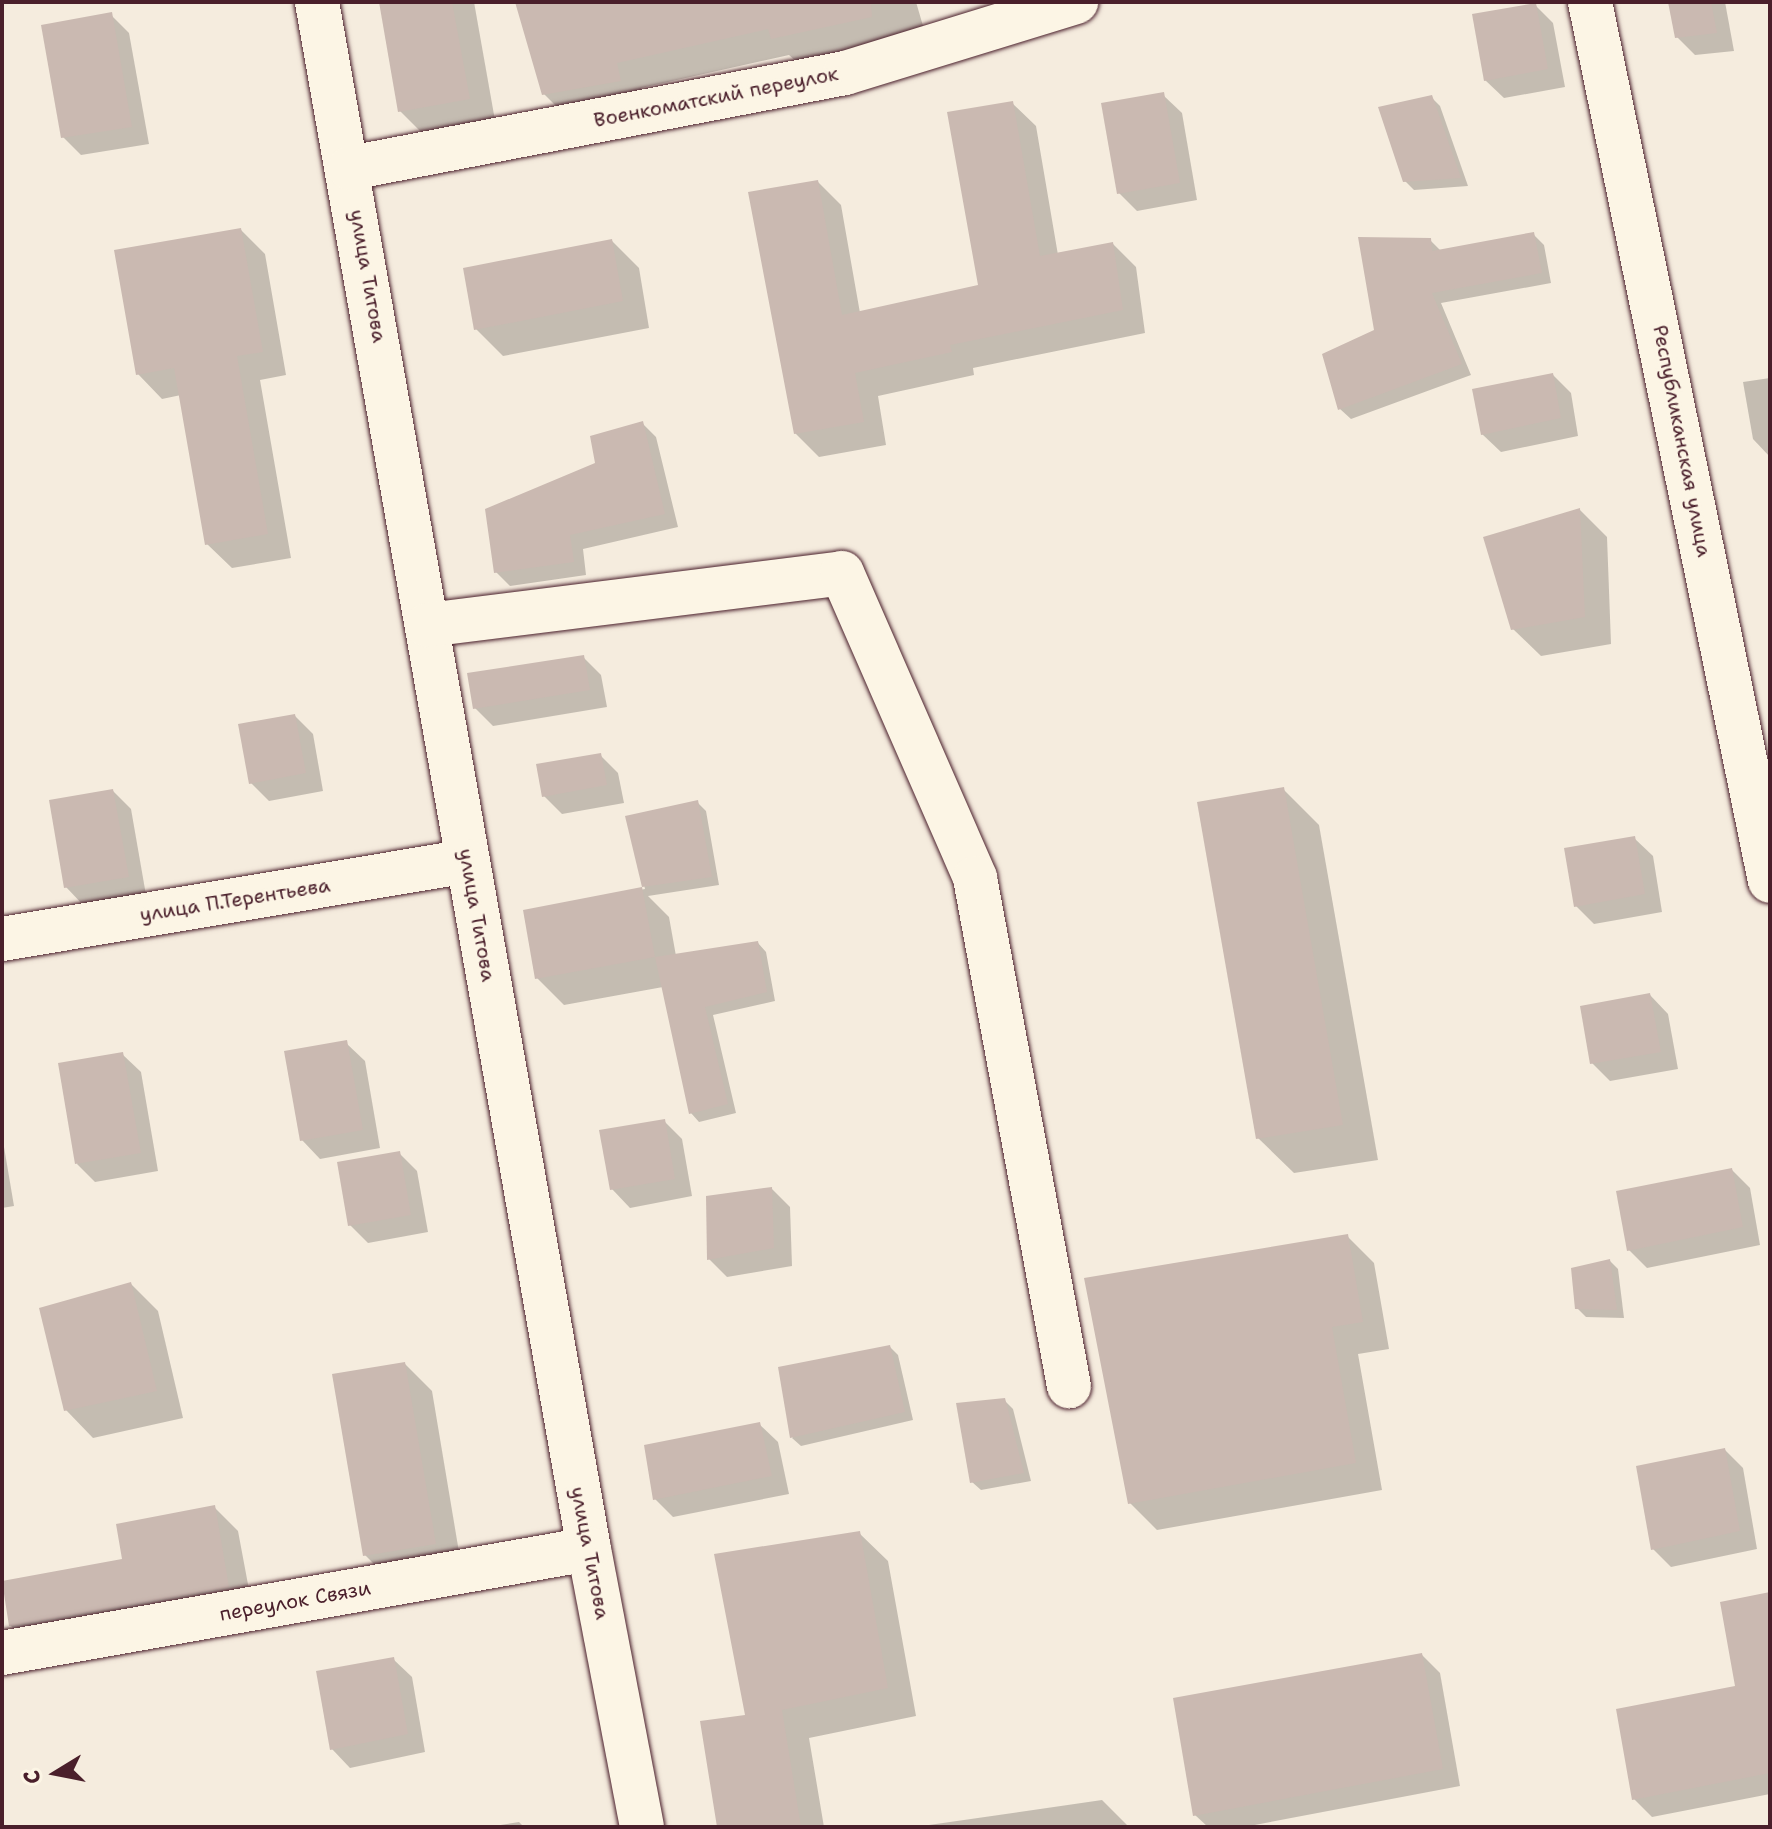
<!DOCTYPE html>
<meta charset="utf-8">
<style>
body{margin:0}
#map{position:relative;width:1772px;height:1829px;overflow:hidden;background:#f5ecde;font-family:"Shantell Sans",sans-serif}
div>[style]{position:absolute}
.shadow>*{inset:0;background:#0003}
.building>*{inset:0;background:#cab9b1}
.roads{filter:drop-shadow(0 0 2px #4a1f2b) drop-shadow(0 0 2px #4a1f2b)}
.minor>*{height:44px;margin:-22px;padding:0 22px;transform-origin:22px;border-radius:22px;background:#fcf5e5}
span{translate:-50% -50%;white-space:nowrap;text-align:center;line-height:1.15;-webkit-text-stroke:6px #fcf5e5;paint-order:stroke}
.street-label{font-size:20px;color:#4a1f2b}
.frame{position:absolute;inset:0;border:4px solid #4a1f2b;pointer-events:none}
.north{position:absolute;left:16px;top:1733px;width:80px;height:80px;-webkit-text-stroke:6px #fcf5e5;paint-order:stroke;rotate:260deg;font-size:22px;font-weight:700;line-height:32px;text-align:center;color:#4a1f2b}
.north::after{content:'';display:block;margin:auto;width:28px;height:36px;background:#4a1f2b;clip-path:polygon(50% 0,100% 100%,50% 72%,0 100%)}
</style>
<div id="map">
<div class="shadow">
<div style="clip-path:polygon(381px 2px,474px 2px,496px 126px,427px 138px,400px 111px)"></div>
<div style="clip-path:polygon(518px 2px,916px 2px,926px 36px,798px 63px,789px 55px,641px 88px,645px 106px,569px 119px,544px 94px)"></div>
<div style="clip-path:polygon(1670px 2px,1725px 2px,1734px 51px,1695px 55px,1677px 37px)"></div>
<div style="clip-path:polygon(1535px 5px,1553px 23px,1565px 87px,1504px 98px,1485px 80px)"></div>
<div style="clip-path:polygon(111px 15px,129px 33px,149px 144px,81px 155px,63px 137px)"></div>
<div style="clip-path:polygon(1163px 95px,1182px 113px,1197px 200px,1137px 211px,1119px 193px)"></div>
<div style="clip-path:polygon(1431px 97px,1440px 106px,1468px 186px,1414px 190px,1405px 181px)"></div>
<div style="clip-path:polygon(1012px 103px,1036px 126px,1058px 255px,1113px 244px,1136px 267px,1145px 333px,973px 368px,974px 375px,878px 396px,886px 445px,819px 457px,795px 433px,818px 182px,841px 205px,860px 313px,980px 286px)"></div>
<div style="clip-path:polygon(241px 230px,265px 254px,286px 375px,260px 380px,291px 558px,232px 568px,207px 544px,181px 395px,162px 399px,138px 374px)"></div>
<div style="clip-path:polygon(1533px 234px,1544px 245px,1551px 283px,1441px 303px,1471px 375px,1351px 419px,1340px 409px,1376px 331px,1430px 240px,1441px 251px)"></div>
<div style="clip-path:polygon(612px 241px,639px 268px,649px 328px,503px 356px,476px 329px)"></div>
<div style="clip-path:polygon(1553px 375px,1571px 393px,1578px 436px,1501px 452px,1482px 434px)"></div>
<div style="clip-path:polygon(1770px 378px,1770px 457px,1753px 439px,1743px 382px)"></div>
<div style="clip-path:polygon(642px 423px,656px 437px,678px 527px,583px 549px,586px 575px,510px 586px,496px 572px)"></div>
<div style="clip-path:polygon(1580px 510px,1607px 537px,1611px 644px,1541px 656px,1513px 629px)"></div>
<div style="clip-path:polygon(583px 657px,601px 675px,607px 707px,493px 726px,475px 708px)"></div>
<div style="clip-path:polygon(295px 716px,313px 734px,323px 791px,269px 801px,251px 783px)"></div>
<div style="clip-path:polygon(600px 755px,618px 773px,624px 803px,562px 814px,544px 796px)"></div>
<div style="clip-path:polygon(1283px 789px,1319px 825px,1378px 1160px,1294px 1173px,1258px 1138px)"></div>
<div style="clip-path:polygon(113px 791px,131px 809px,146px 895px,84px 906px,66px 887px)"></div>
<div style="clip-path:polygon(697px 802px,706px 811px,719px 885px,648px 896px,669px 917px,676px 956px,758px 943px,766px 952px,775px 1001px,713px 1015px,736px 1113px,699px 1122px,691px 1113px,663px 987px,564px 1005px,537px 978px,525px 911px,645px 889px,628px 817px)"></div>
<div style="clip-path:polygon(1634px 838px,1653px 856px,1662px 912px,1594px 924px,1576px 906px)"></div>
<div style="clip-path:polygon(1650px 995px,1668px 1014px,1678px 1069px,1610px 1081px,1592px 1063px)"></div>
<div style="clip-path:polygon(346px 1043px,365px 1061px,380px 1148px,320px 1159px,302px 1140px)"></div>
<div style="clip-path:polygon(122px 1054px,141px 1072px,158px 1171px,95px 1182px,77px 1164px)"></div>
<div style="clip-path:polygon(664px 1121px,682px 1139px,692px 1196px,630px 1208px,612px 1189px)"></div>
<div style="clip-path:polygon(2px 1135px,14px 1206px,2px 1208px)"></div>
<div style="clip-path:polygon(399px 1153px,417px 1171px,428px 1232px,368px 1243px,350px 1225px)"></div>
<div style="clip-path:polygon(1732px 1170px,1750px 1188px,1760px 1245px,1647px 1268px,1629px 1250px)"></div>
<div style="clip-path:polygon(772px 1189px,790px 1207px,792px 1266px,727px 1277px,709px 1259px)"></div>
<div style="clip-path:polygon(1347px 1236px,1374px 1263px,1389px 1349px,1358px 1354px,1382px 1490px,1157px 1530px,1130px 1503px)"></div>
<div style="clip-path:polygon(1610px 1261px,1618px 1269px,1624px 1318px,1586px 1317px,1577px 1308px)"></div>
<div style="clip-path:polygon(131px 1284px,158px 1311px,183px 1418px,93px 1438px,66px 1410px)"></div>
<div style="clip-path:polygon(890px 1347px,898px 1355px,913px 1420px,801px 1446px,792px 1438px)"></div>
<div style="clip-path:polygon(405px 1364px,432px 1391px,462px 1570px,392px 1582px,365px 1555px)"></div>
<div style="clip-path:polygon(1004px 1400px,1013px 1409px,1031px 1481px,981px 1490px,972px 1482px)"></div>
<div style="clip-path:polygon(759px 1424px,778px 1442px,789px 1494px,673px 1517px,655px 1499px)"></div>
<div style="clip-path:polygon(1725px 1450px,1743px 1468px,1757px 1549px,1671px 1567px,1653px 1549px)"></div>
<div style="clip-path:polygon(214px 1507px,238px 1531px,253px 1611px,35px 1650px,10px 1625px)"></div>
<div style="clip-path:polygon(859px 1533px,888px 1561px,916px 1716px,809px 1738px,824px 1827px,719px 1827px,747px 1716px)"></div>
<div style="clip-path:polygon(1770px 1594px,1770px 1794px,1652px 1817px,1634px 1799px,1737px 1687px)"></div>
<div style="clip-path:polygon(1422px 1655px,1440px 1673px,1460px 1786px,1244px 1827px,1208px 1827px,1195px 1815px)"></div>
<div style="clip-path:polygon(393px 1659px,412px 1677px,425px 1752px,350px 1768px,332px 1749px)"></div>
<div style="clip-path:polygon(1102px 1800px,1129px 1827px,915px 1827px)"></div>
<div style="clip-path:polygon(519px 1822px,524px 1827px,488px 1827px)"></div>
</div>
<div class="building">
<div style="clip-path:polygon(379px 2px,452px 2px,470px 99px,398px 112px)"></div>
<div style="clip-path:polygon(515px 2px,871px 2px,872px 17px,771px 39px,768px 29px,617px 63px,621px 81px,542px 95px)"></div>
<div style="clip-path:polygon(1668px 2px,1711px 2px,1717px 33px,1675px 38px)"></div>
<div style="clip-path:polygon(1536px 3px,1548px 69px,1484px 81px,1472px 14px)"></div>
<div style="clip-path:polygon(112px 12px,132px 127px,61px 138px,41px 25px)"></div>
<div style="clip-path:polygon(1164px 92px,1180px 183px,1117px 194px,1101px 103px)"></div>
<div style="clip-path:polygon(1432px 95px,1461px 178px,1403px 182px,1378px 107px)"></div>
<div style="clip-path:polygon(1013px 101px,1040px 256px,1113px 242px,1123px 310px,950px 345px,952px 352px,855px 373px,864px 422px,794px 434px,748px 192px,818px 180px,842px 315px,978px 285px,947px 112px)"></div>
<div style="clip-path:polygon(241px 228px,263px 352px,237px 356px,268px 534px,205px 545px,174px 368px,136px 375px,114px 250px)"></div>
<div style="clip-path:polygon(1534px 232px,1542px 273px,1432px 293px,1462px 364px,1338px 410px,1322px 354px,1374px 330px,1358px 237px,1431px 238px,1432px 251px)"></div>
<div style="clip-path:polygon(612px 239px,623px 301px,474px 330px,463px 268px)"></div>
<div style="clip-path:polygon(1553px 373px,1561px 418px,1481px 435px,1472px 389px)"></div>
<div style="clip-path:polygon(643px 421px,665px 514px,570px 535px,574px 562px,494px 573px,485px 509px,595px 463px,590px 436px)"></div>
<div style="clip-path:polygon(1580px 508px,1585px 617px,1511px 630px,1483px 537px)"></div>
<div style="clip-path:polygon(584px 655px,590px 690px,473px 709px,467px 673px)"></div>
<div style="clip-path:polygon(295px 714px,306px 773px,249px 784px,238px 724px)"></div>
<div style="clip-path:polygon(601px 753px,607px 785px,542px 797px,536px 764px)"></div>
<div style="clip-path:polygon(1284px 787px,1343px 1125px,1256px 1139px,1197px 802px)"></div>
<div style="clip-path:polygon(113px 789px,129px 877px,64px 888px,49px 800px)"></div>
<div style="clip-path:polygon(698px 800px,712px 877px,642px 887px,625px 816px)"></div>
<div style="clip-path:polygon(1635px 836px,1645px 894px,1574px 907px,1564px 848px)"></div>
<div style="clip-path:polygon(642px 887px,655px 957px,535px 979px,523px 910px)"></div>
<div style="clip-path:polygon(758px 941px,767px 992px,705px 1007px,728px 1104px,689px 1114px,655px 957px)"></div>
<div style="clip-path:polygon(1650px 993px,1661px 1052px,1590px 1064px,1580px 1006px)"></div>
<div style="clip-path:polygon(347px 1040px,363px 1130px,300px 1141px,284px 1051px)"></div>
<div style="clip-path:polygon(123px 1052px,141px 1153px,75px 1164px,58px 1063px)"></div>
<div style="clip-path:polygon(665px 1119px,675px 1179px,610px 1190px,599px 1130px)"></div>
<div style="clip-path:polygon(400px 1151px,411px 1215px,348px 1226px,337px 1162px)"></div>
<div style="clip-path:polygon(1732px 1168px,1743px 1227px,1627px 1251px,1616px 1191px)"></div>
<div style="clip-path:polygon(772px 1187px,774px 1248px,707px 1260px,706px 1196px)"></div>
<div style="clip-path:polygon(1348px 1234px,1363px 1322px,1332px 1327px,1356px 1463px,1128px 1504px,1084px 1278px)"></div>
<div style="clip-path:polygon(1610px 1259px,1617px 1310px,1575px 1309px,1571px 1268px)"></div>
<div style="clip-path:polygon(131px 1282px,157px 1391px,64px 1411px,39px 1308px)"></div>
<div style="clip-path:polygon(890px 1345px,905px 1412px,790px 1438px,778px 1367px)"></div>
<div style="clip-path:polygon(405px 1362px,436px 1544px,363px 1556px,332px 1374px)"></div>
<div style="clip-path:polygon(1005px 1398px,1024px 1473px,970px 1483px,956px 1403px)"></div>
<div style="clip-path:polygon(760px 1422px,772px 1476px,653px 1500px,644px 1445px)"></div>
<div style="clip-path:polygon(1725px 1448px,1740px 1531px,1651px 1550px,1636px 1466px)"></div>
<div style="clip-path:polygon(215px 1505px,229px 1587px,9px 1626px,2px 1581px,122px 1559px,116px 1524px)"></div>
<div style="clip-path:polygon(860px 1531px,888px 1688px,782px 1710px,801px 1827px,717px 1827px,700px 1721px,745px 1715px,714px 1554px)"></div>
<div style="clip-path:polygon(1770px 1592px,1770px 1773px,1632px 1800px,1616px 1709px,1735px 1686px,1720px 1602px)"></div>
<div style="clip-path:polygon(1422px 1653px,1443px 1769px,1193px 1816px,1173px 1698px)"></div>
<div style="clip-path:polygon(394px 1657px,408px 1734px,330px 1750px,316px 1671px)"></div>
</div>
<div class="roads">
<div class="minor">
<div style="left:317px;top:2px;width:1571px;rotate:80.03deg"></div>
<div style="left:589px;top:1549px;width:283px;rotate:79.2deg"></div>
<div style="left:1590px;top:2px;width:897px;rotate:78.43deg"></div>
<div style="left:350px;top:168px;width:504px;rotate:-10.86deg"></div>
<div style="left:845px;top:73px;width:242px;rotate:-17.1deg"></div>
<div style="left:427px;top:625px;width:418px;rotate:-7.1deg"></div>
<div style="left:842px;top:573px;width:333px;rotate:66.4deg"></div>
<div style="left:975px;top:878px;width:517px;rotate:79.52deg"></div>
<div style="left:2px;top:939px;width:471px;rotate:-9.5deg"></div>
<div style="left:2px;top:1653px;width:596px;rotate:-10.05deg"></div>
</div>
</div>
<div class="street-label">
<span style="left:716px;top:97px;rotate:-11deg">Военкоматский переулок</span>
<span style="left:368px;top:276px;rotate:80deg">улица Титова</span>
<span style="left:1682px;top:441px;rotate:79deg">Республиканская улица</span>
<span style="left:235px;top:900px;rotate:-9deg">улица П.Терентьева</span>
<span style="left:477px;top:915px;rotate:80deg">улица Титова</span>
<span style="left:590px;top:1553px;rotate:79deg">улица Титова</span>
<span style="left:295px;top:1601px;rotate:-10deg">переулок Связи</span>
</div>
<div class="frame"></div>
<div class="north">С</div>
</div>
